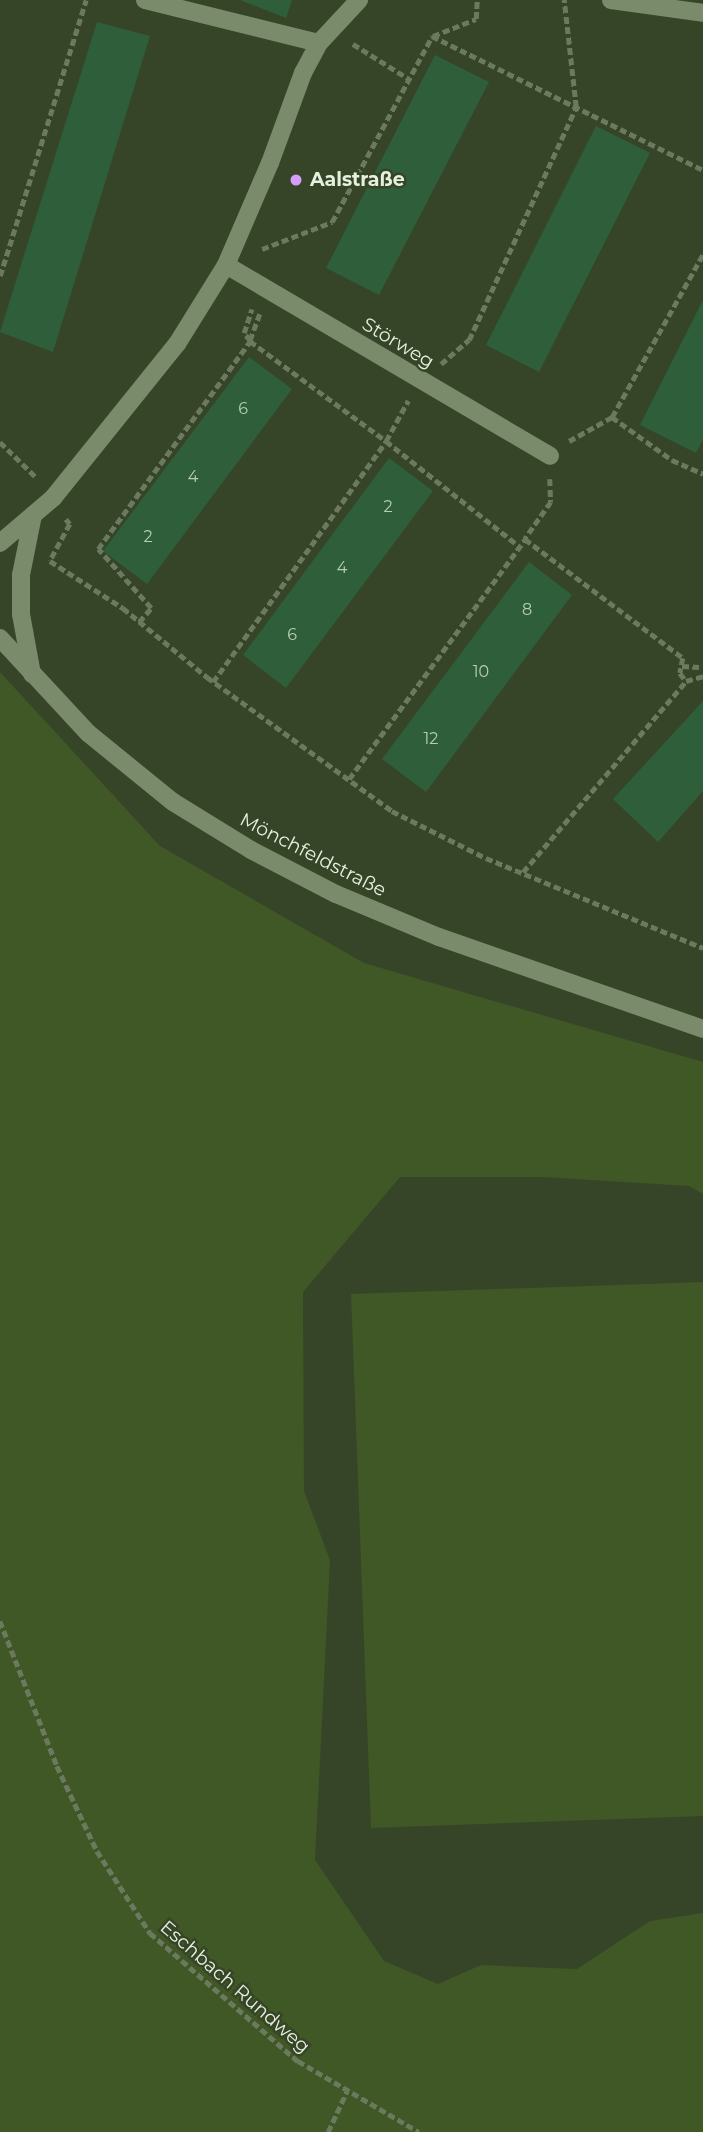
<!DOCTYPE html>
<meta charset="utf-8">
<style>
body{margin:0}
#map{position:relative;width:703px;height:2132px;overflow:hidden;background:#364527;font-family:Montserrat,sans-serif}
div>[style]{position:absolute}
.green>*{inset:0;background:#405726}
.building>*{inset:0;background:#2e5f3a}
.path>*{height:4.5px;margin-top:-2.25px;transform-origin:0;background:repeating-linear-gradient(90deg,#6b795e 0 7px,transparent 0 10.5px)}
.street>*{height:18px;margin:-9px;padding:0 9px;transform-origin:9px;border-radius:9px;background:#7a8b6b}
.secondary>*{height:18px;margin:-9px;padding:0 9px;transform-origin:9px;border-radius:9px;background:#7a8b6b}
.dots>*{width:19px;height:19px;translate:-50% -50%;box-sizing:border-box;border:4px solid #364527;border-radius:50%}
span{translate:-50% -50%;white-space:nowrap;text-align:center;line-height:1.15;-webkit-text-stroke:5px #364527;paint-order:stroke}
.number-label{font-size:16px;color:#b8ccb5}
.number-label span{-webkit-text-stroke-width:0}
.poi-label{font-size:19px;color:#e6f0de;font-weight:700}
.left{translate:0 -50%;text-align:left}
.street-label{font-size:19px;color:#e6f0de}
</style>
<div id="map">
<div class="green">
<div style="clip-path:polygon(0 672px,160px 846px,364px 963px,703px 1062px,703px 1194px,689px 1186px,542px 1177px,400px 1177px,303px 1292px,304px 1491px,330px 1560px,315px 1860px,384px 1961px,438px 1984px,481px 1965px,577px 1969px,650px 1921px,703px 1913px,703px 2132px,0 2132px)"></div>
<div style="clip-path:polygon(703px 1282px,703px 1816px,371px 1828px,351px 1294px)"></div>
</div>
<div class="building">
<div style="clip-path:polygon(240px 0,292px 0,286px 18px)"></div>
<div style="clip-path:polygon(97px 22px,150px 36px,53px 352px,0 332px)"></div>
<div style="clip-path:polygon(435px 55px,489px 82px,379px 295px,326px 268px)"></div>
<div style="clip-path:polygon(596px 126px,650px 153px,539px 372px,486px 345px)"></div>
<div style="clip-path:polygon(703px 300px,703px 439px,696px 453px,640px 425px)"></div>
<div style="clip-path:polygon(249px 357px,292px 389px,147px 584px,103px 551px)"></div>
<div style="clip-path:polygon(389px 458px,433px 491px,286px 688px,243px 655px)"></div>
<div style="clip-path:polygon(529px 562px,572px 595px,426px 792px,382px 759px)"></div>
<div style="clip-path:polygon(703px 701px,703px 791px,658px 842px,613px 799px)"></div>
</div>
<div class="path">
<div style="left:433px;top:36px;width:46px;rotate:-21.6deg"></div>
<div style="left:476px;top:19px;width:19px;rotate:-87deg"></div>
<div style="left:353px;top:44px;width:66px;rotate:32deg"></div>
<div style="left:262px;top:249px;width:75px;rotate:-21.1deg"></div>
<div style="left:332px;top:222px;width:211px;rotate:-61.7deg"></div>
<div style="left:432px;top:36px;width:302px;rotate:26.3deg"></div>
<div style="left:0;top:276px;width:289px;rotate:-72.7deg"></div>
<div style="left:260px;top:314px;width:29px;rotate:110deg"></div>
<div style="left:250px;top:341px;width:169px;rotate:36.3deg"></div>
<div style="left:386px;top:441px;width:171px;rotate:38.3deg"></div>
<div style="left:441px;top:364px;width:37px;rotate:-41deg"></div>
<div style="left:469px;top:340px;width:256px;rotate:-65.3deg"></div>
<div style="left:576px;top:107px;width:108px;rotate:-96.4deg"></div>
<div style="left:612px;top:417px;width:187px;rotate:-60.8deg"></div>
<div style="left:569px;top:441px;width:49px;rotate:-29.2deg"></div>
<div style="left:612px;top:417px;width:74px;rotate:35.6deg"></div>
<div style="left:672px;top:460px;width:34px;rotate:24deg"></div>
<div style="left:0;top:442px;width:52px;rotate:44.2deg"></div>
<div style="left:550px;top:479px;width:23px;rotate:88deg"></div>
<div style="left:551px;top:502px;width:45px;rotate:125.1deg"></div>
<div style="left:525px;top:539px;width:198px;rotate:37deg"></div>
<div style="left:683px;top:658px;width:15px;rotate:101deg"></div>
<div style="left:680px;top:673px;width:10px;rotate:53deg"></div>
<div style="left:686px;top:681px;width:18px;rotate:-16deg"></div>
<div style="left:66px;top:519px;width:6px;rotate:51deg"></div>
<div style="left:70px;top:524px;width:42px;rotate:118.4deg"></div>
<div style="left:50px;top:561px;width:87px;rotate:32.8deg"></div>
<div style="left:123px;top:608px;width:109px;rotate:39.4deg"></div>
<div style="left:207px;top:677px;width:228px;rotate:35.9deg"></div>
<div style="left:392px;top:811px;width:105px;rotate:26.6deg"></div>
<div style="left:486px;top:858px;width:235px;rotate:22.5deg"></div>
<div style="left:139px;top:622px;width:18px;rotate:-49deg"></div>
<div style="left:151px;top:608px;width:79px;rotate:-131.9deg"></div>
<div style="left:98px;top:549px;width:258px;rotate:-53.8deg"></div>
<div style="left:250px;top:341px;width:10px;rotate:-127deg"></div>
<div style="left:244px;top:333px;width:25px;rotate:-72deg"></div>
<div style="left:682px;top:666px;width:17px;rotate:3deg"></div>
<div style="left:213px;top:682px;width:297px;rotate:-54.3deg"></div>
<div style="left:386px;top:441px;width:46px;rotate:-61.2deg"></div>
<div style="left:349px;top:779px;width:298px;rotate:-53.7deg"></div>
<div style="left:523px;top:872px;width:251px;rotate:-49.5deg"></div>
<div style="left:0;top:1621px;width:156px;rotate:68.5deg"></div>
<div style="left:57px;top:1766px;width:94px;rotate:64.8deg"></div>
<div style="left:97px;top:1851px;width:98px;rotate:57.1deg"></div>
<div style="left:150px;top:1933px;width:196px;rotate:40.9deg"></div>
<div style="left:298px;top:2061px;width:140px;rotate:30.4deg"></div>
<div style="left:328px;top:2132px;width:45px;rotate:-65.1deg"></div>
</div>
<div class="street">
<div style="left:145px;top:0;width:179px;rotate:13.9deg"></div>
<div style="left:611px;top:0;width:93px;rotate:8deg"></div>
<div style="left:226px;top:265px;width:376px;rotate:30.5deg"></div>
<div style="left:0;top:543px;width:70px;rotate:-40.3deg"></div>
<div style="left:53px;top:498px;width:198px;rotate:-51.2deg"></div>
<div style="left:177px;top:344px;width:93px;rotate:-58.2deg"></div>
<div style="left:226px;top:265px;width:111px;rotate:-66.7deg"></div>
<div style="left:270px;top:163px;width:96px;rotate:-69.9deg"></div>
<div style="left:303px;top:73px;width:34px;rotate:-62deg"></div>
<div style="left:319px;top:43px;width:59px;rotate:-47.1deg"></div>
<div style="left:32px;top:674px;width:61px;rotate:-100.4deg"></div>
<div style="left:21px;top:614px;width:39px;rotate:-90deg"></div>
<div style="left:21px;top:575px;width:61px;rotate:-78.7deg"></div>
</div>
<div class="secondary">
<div style="left:0;top:638px;width:129px;rotate:47.2deg"></div>
<div style="left:88px;top:733px;width:109px;rotate:39.1deg"></div>
<div style="left:173px;top:802px;width:92px;rotate:31.6deg"></div>
<div style="left:251px;top:850px;width:96px;rotate:27.4deg"></div>
<div style="left:336px;top:894px;width:112px;rotate:22.7deg"></div>
<div style="left:439px;top:937px;width:280px;rotate:19.2deg"></div>
</div>
<div class="dots">
<div style="left:296px;top:180px;background:#d49cfc"></div>
</div>
<div class="number-label">
<span style="left:243px;top:409px">6</span>
<span style="left:193px;top:477px">4</span>
<span style="left:388px;top:507px">2</span>
<span style="left:148px;top:537px">2</span>
<span style="left:342px;top:568px">4</span>
<span style="left:527px;top:610px">8</span>
<span style="left:292px;top:635px">6</span>
<span style="left:481px;top:672px">10</span>
<span style="left:431px;top:739px">12</span>
</div>
<div class="poi-label">
<span class="left" style="left:310px;top:180px">Aalstraße</span>
</div>
<div class="street-label">
<span style="left:398px;top:343px;rotate:31deg">Störweg</span>
<span style="left:313px;top:855px;rotate:27deg">Mönchfeldstraße</span>
<span style="left:235px;top:1987px;rotate:41deg">Eschbach Rundweg</span>
</div>
</div>
